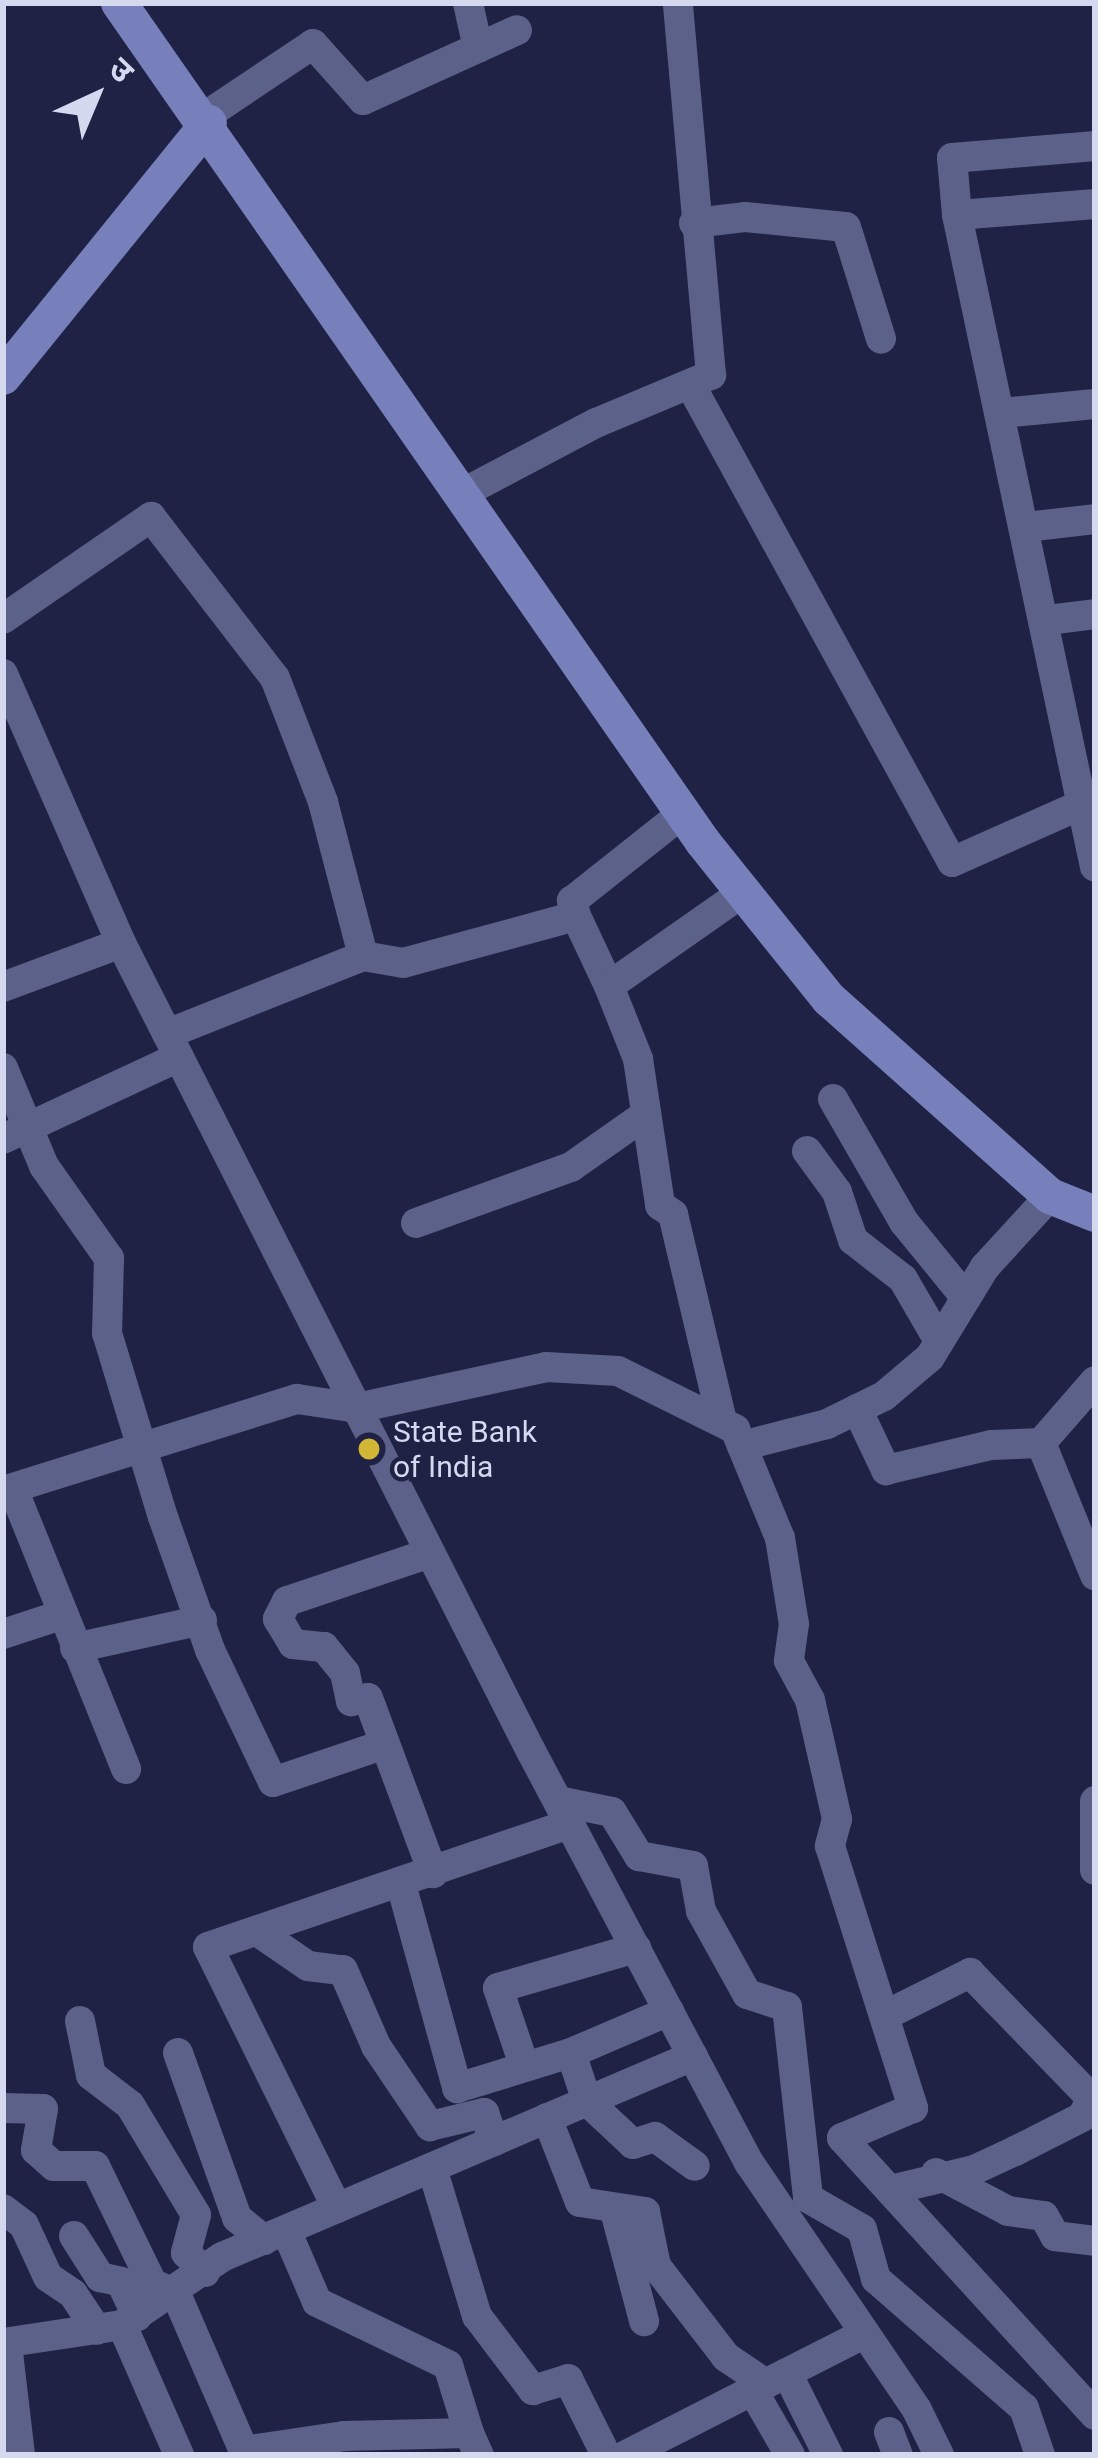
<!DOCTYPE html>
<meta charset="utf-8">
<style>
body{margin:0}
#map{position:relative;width:1098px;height:2458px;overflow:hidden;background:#1f2244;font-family:Roboto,"Noto Sans Devanagari",sans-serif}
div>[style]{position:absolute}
.minor>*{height:30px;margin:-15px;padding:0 15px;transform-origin:15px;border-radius:15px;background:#5b6188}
.major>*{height:36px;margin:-18px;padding:0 18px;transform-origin:18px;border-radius:18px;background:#7780bb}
.dots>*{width:33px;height:33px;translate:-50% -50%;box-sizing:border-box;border:6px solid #1f2244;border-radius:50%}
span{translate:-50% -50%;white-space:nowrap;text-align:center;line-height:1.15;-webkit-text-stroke:9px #1f2244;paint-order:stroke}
.poi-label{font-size:30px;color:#d5d9f0}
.left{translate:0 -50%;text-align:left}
.frame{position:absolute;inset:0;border:6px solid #d5d9f0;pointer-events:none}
.north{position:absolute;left:36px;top:36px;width:120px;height:120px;-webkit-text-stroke:9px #1f2244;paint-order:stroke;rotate:44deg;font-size:33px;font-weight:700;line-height:48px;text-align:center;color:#d5d9f0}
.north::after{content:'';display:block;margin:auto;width:42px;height:54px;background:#d5d9f0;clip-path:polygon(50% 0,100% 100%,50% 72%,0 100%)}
</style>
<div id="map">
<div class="minor">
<div style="left:468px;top:3px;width:46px;rotate:77.5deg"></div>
<div style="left:204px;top:117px;width:131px;rotate:-33.8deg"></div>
<div style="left:313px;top:44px;width:75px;rotate:48.2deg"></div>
<div style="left:363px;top:100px;width:169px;rotate:-24.4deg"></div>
<div style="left:1095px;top:204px;width:138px;rotate:175.4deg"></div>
<div style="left:957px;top:215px;width:666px;rotate:78.05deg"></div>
<div style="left:957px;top:215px;width:57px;rotate:-95deg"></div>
<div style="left:952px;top:158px;width:144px;rotate:-4.8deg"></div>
<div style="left:694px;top:223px;width:51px;rotate:-6.7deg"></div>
<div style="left:745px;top:217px;width:101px;rotate:5.7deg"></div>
<div style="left:846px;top:227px;width:117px;rotate:72.6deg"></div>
<div style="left:690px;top:384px;width:545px;rotate:61.27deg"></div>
<div style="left:952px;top:862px;width:143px;rotate:-23.9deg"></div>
<div style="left:1001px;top:413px;width:94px;rotate:-5.5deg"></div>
<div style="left:463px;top:493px;width:150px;rotate:-27.8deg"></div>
<div style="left:596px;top:423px;width:125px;rotate:-22.7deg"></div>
<div style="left:711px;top:375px;width:373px;rotate:-95.1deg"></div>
<div style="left:1026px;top:527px;width:69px;rotate:-6.6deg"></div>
<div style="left:3px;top:619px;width:180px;rotate:-34.6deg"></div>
<div style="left:151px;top:517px;width:203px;rotate:52.4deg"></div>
<div style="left:275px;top:678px;width:133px;rotate:68.8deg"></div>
<div style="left:323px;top:802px;width:159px;rotate:75.4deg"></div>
<div style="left:1048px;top:620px;width:47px;rotate:-7.3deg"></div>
<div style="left:3px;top:674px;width:294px;rotate:66.3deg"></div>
<div style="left:121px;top:943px;width:906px;rotate:63.1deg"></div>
<div style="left:531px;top:1751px;width:467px;rotate:62.1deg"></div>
<div style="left:750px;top:2164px;width:297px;rotate:55.8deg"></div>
<div style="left:917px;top:2410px;width:50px;rotate:63.9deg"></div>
<div style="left:576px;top:916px;width:77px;rotate:64.8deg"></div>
<div style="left:609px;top:986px;width:164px;rotate:-35deg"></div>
<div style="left:609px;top:986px;width:79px;rotate:68.3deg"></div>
<div style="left:638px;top:1059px;width:148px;rotate:81.4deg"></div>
<div style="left:660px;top:1205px;width:16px;rotate:35deg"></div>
<div style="left:673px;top:1214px;width:213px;rotate:76.7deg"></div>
<div style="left:3px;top:987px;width:126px;rotate:-20.4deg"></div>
<div style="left:167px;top:1034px;width:211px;rotate:-21.7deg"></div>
<div style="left:363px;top:956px;width:41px;rotate:9.9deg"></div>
<div style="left:403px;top:963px;width:179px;rotate:-15.2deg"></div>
<div style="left:576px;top:916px;width:16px;rotate:-105deg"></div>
<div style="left:572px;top:901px;width:142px;rotate:-38.4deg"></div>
<div style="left:3px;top:1068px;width:106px;rotate:67.3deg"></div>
<div style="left:44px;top:1166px;width:113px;rotate:54.8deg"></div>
<div style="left:109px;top:1258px;width:75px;rotate:91.5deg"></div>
<div style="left:107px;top:1333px;width:192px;rotate:73.1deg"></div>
<div style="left:163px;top:1517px;width:141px;rotate:70.5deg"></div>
<div style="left:210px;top:1650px;width:146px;rotate:64.5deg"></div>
<div style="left:273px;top:1782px;width:115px;rotate:-18.7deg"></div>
<div style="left:833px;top:1099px;width:142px;rotate:60deg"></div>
<div style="left:904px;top:1222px;width:98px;rotate:50.8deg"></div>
<div style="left:3px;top:1139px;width:194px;rotate:-25deg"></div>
<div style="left:807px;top:1151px;width:51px;rotate:53.8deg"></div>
<div style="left:837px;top:1192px;width:51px;rotate:71.6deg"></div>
<div style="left:853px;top:1240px;width:63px;rotate:38deg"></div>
<div style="left:903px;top:1279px;width:72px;rotate:59.9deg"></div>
<div style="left:416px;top:1223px;width:165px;rotate:-19.9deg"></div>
<div style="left:571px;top:1167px;width:90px;rotate:-35.1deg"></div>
<div style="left:857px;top:1409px;width:68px;rotate:64.6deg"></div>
<div style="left:886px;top:1470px;width:108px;rotate:-13.4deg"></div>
<div style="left:991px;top:1445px;width:50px;rotate:-2.3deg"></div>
<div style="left:1041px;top:1443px;width:82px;rotate:-48.9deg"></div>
<div style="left:1041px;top:1443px;width:143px;rotate:67.8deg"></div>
<div style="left:742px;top:1446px;width:88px;rotate:-14.5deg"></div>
<div style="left:827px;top:1424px;width:64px;rotate:-26.2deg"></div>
<div style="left:884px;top:1396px;width:60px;rotate:-40.3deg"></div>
<div style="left:930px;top:1357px;width:105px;rotate:-58.6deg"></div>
<div style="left:985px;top:1267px;width:96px;rotate:-47.5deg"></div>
<div style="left:13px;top:1489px;width:302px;rotate:68deg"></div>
<div style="left:3px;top:1491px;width:308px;rotate:-17.4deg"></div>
<div style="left:297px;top:1399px;width:61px;rotate:8.5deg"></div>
<div style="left:357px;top:1408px;width:193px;rotate:-12.2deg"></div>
<div style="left:546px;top:1367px;width:72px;rotate:3.2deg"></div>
<div style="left:618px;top:1371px;width:131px;rotate:26.4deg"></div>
<div style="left:735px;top:1429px;width:118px;rotate:67.6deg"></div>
<div style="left:780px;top:1538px;width:87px;rotate:80.8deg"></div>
<div style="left:794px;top:1624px;width:37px;rotate:98deg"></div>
<div style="left:789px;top:1661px;width:44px;rotate:61.7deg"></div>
<div style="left:810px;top:1700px;width:122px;rotate:77.2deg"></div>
<div style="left:837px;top:1819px;width:28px;rotate:105deg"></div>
<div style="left:830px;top:1846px;width:275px;rotate:72.4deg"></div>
<div style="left:913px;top:2108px;width:77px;rotate:157.1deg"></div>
<div style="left:842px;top:2138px;width:375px;rotate:47.6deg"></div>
<div style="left:430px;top:1553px;width:151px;rotate:161.4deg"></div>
<div style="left:287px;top:1601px;width:20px;rotate:117deg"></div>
<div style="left:278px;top:1619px;width:29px;rotate:59deg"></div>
<div style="left:293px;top:1644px;width:31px;rotate:6deg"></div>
<div style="left:324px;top:1647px;width:33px;rotate:51deg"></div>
<div style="left:345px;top:1673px;width:29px;rotate:78deg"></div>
<div style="left:351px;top:1701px;width:17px;rotate:-10deg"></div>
<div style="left:368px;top:1698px;width:187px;rotate:69.6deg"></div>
<div style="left:3px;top:1634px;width:61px;rotate:-18.1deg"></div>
<div style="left:75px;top:1648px;width:130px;rotate:-12.4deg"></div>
<div style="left:558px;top:1801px;width:55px;rotate:11.5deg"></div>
<div style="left:612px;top:1812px;width:52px;rotate:58.5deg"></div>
<div style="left:639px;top:1856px;width:55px;rotate:10.5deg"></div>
<div style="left:693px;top:1866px;width:46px;rotate:79.9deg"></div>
<div style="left:701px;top:1911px;width:95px;rotate:61deg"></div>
<div style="left:747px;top:1994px;width:42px;rotate:18deg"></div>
<div style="left:787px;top:2007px;width:192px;rotate:83.7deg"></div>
<div style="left:808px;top:2198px;width:62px;rotate:29.9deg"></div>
<div style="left:862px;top:2229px;width:52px;rotate:74.4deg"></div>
<div style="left:876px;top:2279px;width:196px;rotate:41.1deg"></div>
<div style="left:1024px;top:2408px;width:50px;rotate:71.2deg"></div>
<div style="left:1095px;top:1801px;width:69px;rotate:90deg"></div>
<div style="left:401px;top:1884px;width:212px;rotate:74.6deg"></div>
<div style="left:457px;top:2088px;width:119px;rotate:-17.1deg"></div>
<div style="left:257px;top:1931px;width:62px;rotate:34.5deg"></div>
<div style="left:308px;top:1966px;width:35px;rotate:7deg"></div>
<div style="left:343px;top:1970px;width:83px;rotate:66.5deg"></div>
<div style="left:376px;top:2046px;width:97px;rotate:56deg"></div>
<div style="left:430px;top:2126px;width:56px;rotate:-13.5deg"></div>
<div style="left:484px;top:2113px;width:30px;rotate:70deg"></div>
<div style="left:669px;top:2011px;width:107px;rotate:156.8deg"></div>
<div style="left:571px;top:2053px;width:51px;rotate:71.6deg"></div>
<div style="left:587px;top:2101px;width:63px;rotate:43.1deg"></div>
<div style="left:633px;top:2144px;width:23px;rotate:-18deg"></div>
<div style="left:655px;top:2137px;width:49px;rotate:35.9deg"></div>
<div style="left:888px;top:2014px;width:92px;rotate:-26.6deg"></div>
<div style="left:970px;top:1973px;width:174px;rotate:45.9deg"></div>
<div style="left:80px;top:2021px;width:55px;rotate:78.5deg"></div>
<div style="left:91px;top:2075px;width:49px;rotate:37.6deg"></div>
<div style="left:130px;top:2105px;width:128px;rotate:59deg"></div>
<div style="left:196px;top:2215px;width:39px;rotate:105deg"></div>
<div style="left:186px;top:2253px;width:27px;rotate:45deg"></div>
<div style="left:178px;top:2053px;width:175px;rotate:70.3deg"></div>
<div style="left:237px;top:2218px;width:35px;rotate:39deg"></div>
<div style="left:524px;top:2065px;width:81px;rotate:-108.7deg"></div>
<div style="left:498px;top:1988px;width:144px;rotate:-16.2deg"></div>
<div style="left:3px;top:2108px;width:40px;rotate:1.4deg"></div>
<div style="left:43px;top:2109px;width:42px;rotate:99.7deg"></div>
<div style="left:36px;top:2150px;width:24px;rotate:42deg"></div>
<div style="left:54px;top:2166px;width:41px"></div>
<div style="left:95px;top:2166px;width:130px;rotate:64deg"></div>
<div style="left:152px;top:2283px;width:26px;rotate:25deg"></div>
<div style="left:176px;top:2294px;width:171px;rotate:66.6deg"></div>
<div style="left:244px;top:2451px;width:101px;rotate:-8.5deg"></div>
<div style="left:344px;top:2436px;width:125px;rotate:-1.4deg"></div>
<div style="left:469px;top:2433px;width:24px;rotate:66deg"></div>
<div style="left:547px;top:2118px;width:90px;rotate:68.6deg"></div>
<div style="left:580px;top:2202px;width:66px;rotate:8.7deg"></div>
<div style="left:645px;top:2212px;width:55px;rotate:78.5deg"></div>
<div style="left:656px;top:2266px;width:115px;rotate:52.4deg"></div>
<div style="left:726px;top:2357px;width:48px;rotate:34deg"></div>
<div style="left:432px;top:2168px;width:155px;rotate:73.1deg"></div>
<div style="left:477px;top:2316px;width:93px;rotate:52.9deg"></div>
<div style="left:533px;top:2390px;width:37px;rotate:-17deg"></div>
<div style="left:568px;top:2379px;width:85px;rotate:63.4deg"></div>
<div style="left:936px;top:2173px;width:81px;rotate:27.8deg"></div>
<div style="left:1008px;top:2211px;width:36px;rotate:8deg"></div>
<div style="left:1044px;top:2216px;width:23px;rotate:61deg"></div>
<div style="left:1055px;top:2236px;width:40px;rotate:7.1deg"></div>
<div style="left:890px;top:2190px;width:86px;rotate:-13.4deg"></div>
<div style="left:974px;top:2170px;width:45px;rotate:-24.9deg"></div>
<div style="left:1015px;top:2151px;width:75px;rotate:-26.9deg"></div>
<div style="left:1082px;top:2117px;width:27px;rotate:-62deg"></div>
<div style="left:337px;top:2208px;width:291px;rotate:-116.3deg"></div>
<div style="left:208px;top:1947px;width:382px;rotate:-18.8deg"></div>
<div style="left:3px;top:2209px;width:26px;rotate:37deg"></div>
<div style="left:24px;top:2225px;width:57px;rotate:65.2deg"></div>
<div style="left:48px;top:2277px;width:30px;rotate:34deg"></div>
<div style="left:73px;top:2294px;width:43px;rotate:56.3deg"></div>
<div style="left:615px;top:2211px;width:114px;rotate:75.2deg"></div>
<div style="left:286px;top:2230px;width:78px;rotate:66.7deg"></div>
<div style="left:317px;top:2302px;width:145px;rotate:25.7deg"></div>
<div style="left:448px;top:2365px;width:71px;rotate:72.8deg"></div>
<div style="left:74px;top:2236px;width:49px;rotate:57.6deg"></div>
<div style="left:100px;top:2277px;width:22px;rotate:13deg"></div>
<div style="left:121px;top:2282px;width:38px;rotate:65deg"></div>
<div style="left:122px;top:2325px;width:142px;rotate:66.3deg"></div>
<div style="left:3px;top:2343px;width:120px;rotate:-8.6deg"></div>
<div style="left:122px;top:2325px;width:121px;rotate:-34.2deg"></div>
<div style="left:222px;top:2257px;width:512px;rotate:-23.11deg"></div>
<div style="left:7px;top:2344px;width:112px;rotate:83.3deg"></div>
<div style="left:787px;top:2373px;width:92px;rotate:63.4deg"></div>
<div style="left:753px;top:2391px;width:74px;rotate:60deg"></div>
<div style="left:889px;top:2432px;width:25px;rotate:69deg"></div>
<div style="left:626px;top:2455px;width:268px;rotate:-27deg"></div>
</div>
<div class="major">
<div style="left:119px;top:3px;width:1022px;rotate:55.16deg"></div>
<div style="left:703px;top:842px;width:201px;rotate:51.3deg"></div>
<div style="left:829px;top:999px;width:296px;rotate:41.7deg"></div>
<div style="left:1050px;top:1196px;width:48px;rotate:21.8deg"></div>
<div style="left:3px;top:377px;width:327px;rotate:-51deg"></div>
</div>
<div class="dots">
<div style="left:369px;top:1449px;background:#d2b736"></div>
</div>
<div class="poi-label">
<span class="left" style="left:393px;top:1449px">State Bank<br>of India</span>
</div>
<div class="frame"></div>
<div class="north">उ</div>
</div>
